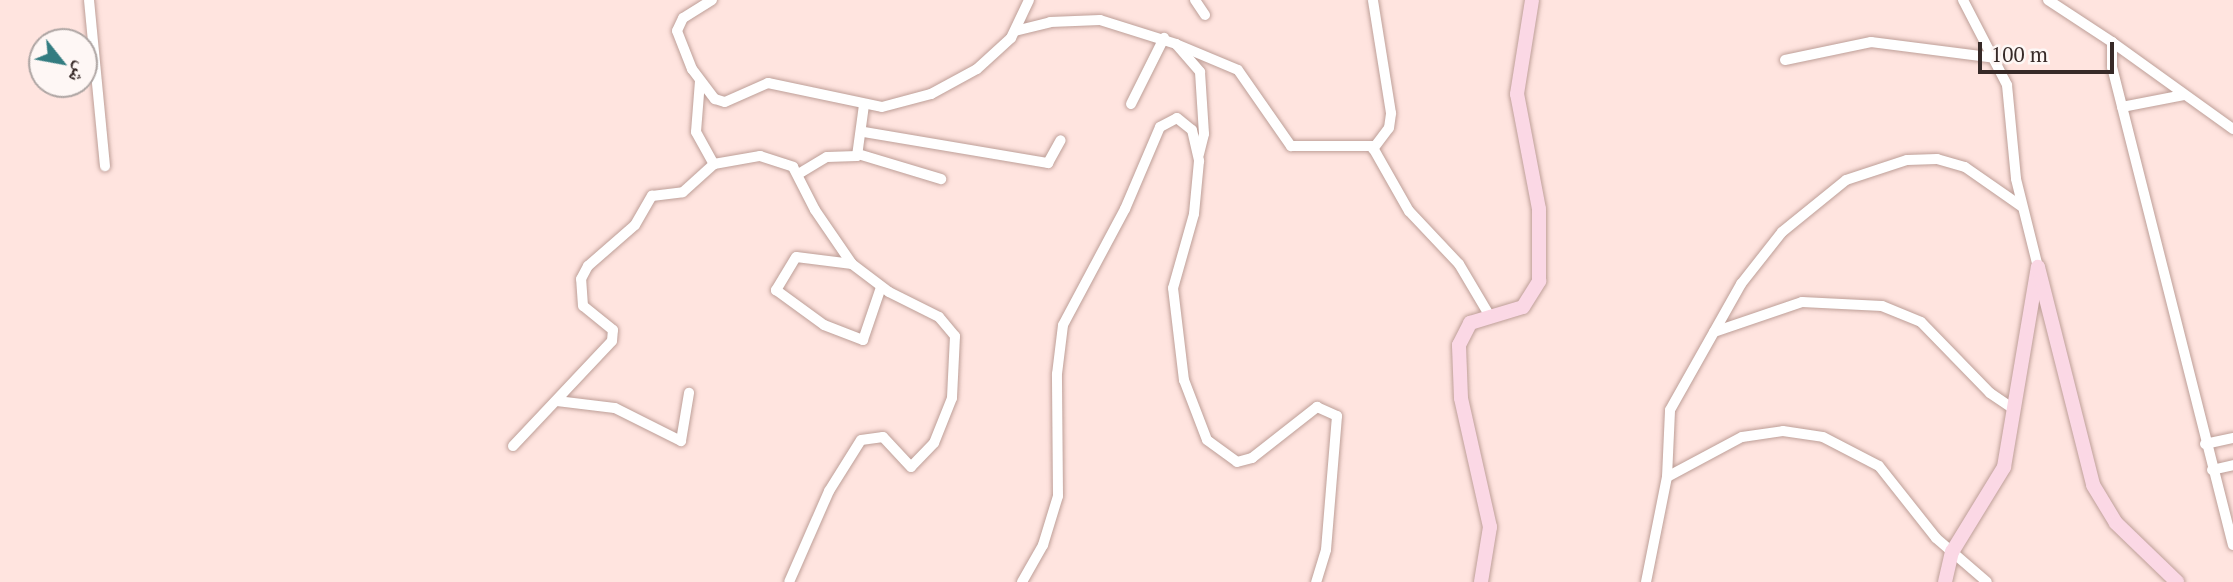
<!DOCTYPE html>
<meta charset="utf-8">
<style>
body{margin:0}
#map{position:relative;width:2233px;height:582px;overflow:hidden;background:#ffe4df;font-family:"PT Serif","Noto Naskh Arabic",serif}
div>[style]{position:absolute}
.roads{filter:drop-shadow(0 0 2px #be9f98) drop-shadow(0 0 2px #be9f98)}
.street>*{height:10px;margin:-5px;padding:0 5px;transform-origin:5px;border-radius:5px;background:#fff}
.secondary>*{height:14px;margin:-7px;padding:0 7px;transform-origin:7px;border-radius:7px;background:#fbd8e5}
span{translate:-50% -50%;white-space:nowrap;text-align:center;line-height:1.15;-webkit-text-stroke:5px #fef7f5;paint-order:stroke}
.north{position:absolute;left:28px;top:28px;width:70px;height:70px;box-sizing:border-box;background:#fef7f5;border:2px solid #aea5a3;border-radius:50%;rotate:121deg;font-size:19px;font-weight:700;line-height:28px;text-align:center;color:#372a28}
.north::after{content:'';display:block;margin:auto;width:24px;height:32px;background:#337c80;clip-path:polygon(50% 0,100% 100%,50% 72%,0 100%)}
.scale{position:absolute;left:1978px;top:42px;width:136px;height:32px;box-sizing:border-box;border:4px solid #372a28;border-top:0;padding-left:9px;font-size:21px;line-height:24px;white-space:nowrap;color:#372a28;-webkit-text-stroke:5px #fef7f5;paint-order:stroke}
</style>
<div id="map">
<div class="roads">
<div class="street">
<div style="left:89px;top:0;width:167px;rotate:84.5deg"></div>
<div style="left:712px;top:0;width:34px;rotate:148deg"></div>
<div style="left:683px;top:18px;width:14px;rotate:115deg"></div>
<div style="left:677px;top:31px;width:41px;rotate:68.5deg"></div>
<div style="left:692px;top:69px;width:38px;rotate:53deg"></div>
<div style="left:715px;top:99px;width:10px;rotate:17deg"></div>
<div style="left:725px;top:102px;width:47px;rotate:-23.8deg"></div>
<div style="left:768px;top:83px;width:116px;rotate:11.9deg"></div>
<div style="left:882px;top:107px;width:51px;rotate:-14.9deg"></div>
<div style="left:931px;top:94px;width:52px;rotate:-28.5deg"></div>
<div style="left:977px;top:69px;width:46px;rotate:-42.4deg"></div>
<div style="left:1011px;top:38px;width:42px;rotate:-64.7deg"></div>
<div style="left:1195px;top:0;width:18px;rotate:56deg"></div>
<div style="left:1963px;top:0;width:96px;rotate:62.6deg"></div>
<div style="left:2007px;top:85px;width:94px;rotate:84.5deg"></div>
<div style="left:2016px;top:179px;width:91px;rotate:76deg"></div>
<div style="left:2048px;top:0;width:77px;rotate:33.3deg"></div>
<div style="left:2112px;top:42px;width:25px;rotate:90deg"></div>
<div style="left:2112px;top:67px;width:493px;rotate:75.8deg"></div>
<div style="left:1015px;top:31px;width:36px;rotate:-14deg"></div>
<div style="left:1050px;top:22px;width:50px;rotate:-2.3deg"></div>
<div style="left:1100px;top:20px;width:80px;rotate:17.5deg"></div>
<div style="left:1176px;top:44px;width:37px;rotate:49deg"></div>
<div style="left:1200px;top:72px;width:62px;rotate:86.3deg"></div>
<div style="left:1204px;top:134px;width:21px;rotate:104deg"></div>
<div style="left:2112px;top:42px;width:149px;rotate:35.7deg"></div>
<div style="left:1176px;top:44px;width:67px;rotate:22.8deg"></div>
<div style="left:1238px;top:70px;width:93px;rotate:55.1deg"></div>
<div style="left:1291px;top:146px;width:81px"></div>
<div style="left:1372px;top:146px;width:75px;rotate:60.4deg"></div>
<div style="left:1409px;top:211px;width:73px;rotate:46.7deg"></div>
<div style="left:1459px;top:264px;width:57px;rotate:59.4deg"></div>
<div style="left:1785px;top:60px;width:88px;rotate:-11.8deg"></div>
<div style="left:1871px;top:42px;width:126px;rotate:7.3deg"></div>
<div style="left:700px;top:81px;width:51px;rotate:94.5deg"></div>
<div style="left:696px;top:132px;width:37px;rotate:61deg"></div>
<div style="left:714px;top:164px;width:47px;rotate:-9.9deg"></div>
<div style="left:760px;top:156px;width:35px;rotate:18deg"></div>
<div style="left:793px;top:167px;width:48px;rotate:62.9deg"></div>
<div style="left:815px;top:210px;width:65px;rotate:55.6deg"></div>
<div style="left:852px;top:264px;width:46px;rotate:37.1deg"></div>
<div style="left:889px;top:292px;width:56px;rotate:26.6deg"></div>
<div style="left:939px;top:317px;width:25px;rotate:50deg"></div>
<div style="left:955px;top:336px;width:62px;rotate:92.8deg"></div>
<div style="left:952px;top:398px;width:48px;rotate:111.8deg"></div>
<div style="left:934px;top:443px;width:33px;rotate:134deg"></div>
<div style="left:911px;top:467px;width:41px;rotate:-133deg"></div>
<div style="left:883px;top:437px;width:22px;rotate:172deg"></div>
<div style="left:861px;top:440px;width:60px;rotate:122.1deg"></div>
<div style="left:829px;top:491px;width:99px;rotate:113.7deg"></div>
<div style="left:1131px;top:104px;width:74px;rotate:-63.4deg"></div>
<div style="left:2122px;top:107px;width:63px;rotate:-11deg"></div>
<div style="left:864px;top:132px;width:187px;rotate:9.6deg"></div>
<div style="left:1048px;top:163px;width:26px;rotate:-61deg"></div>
<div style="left:1373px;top:149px;width:26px;rotate:-53deg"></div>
<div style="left:1389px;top:128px;width:15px;rotate:-82deg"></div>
<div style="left:1391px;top:113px;width:114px;rotate:-99.1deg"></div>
<div style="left:858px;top:154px;width:87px;rotate:16.8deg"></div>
<div style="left:800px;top:173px;width:31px;rotate:-31deg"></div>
<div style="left:827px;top:157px;width:30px;rotate:-2deg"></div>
<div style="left:857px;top:156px;width:51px;rotate:-82.2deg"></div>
<div style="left:852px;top:264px;width:56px;rotate:-172.9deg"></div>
<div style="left:796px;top:257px;width:39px;rotate:121deg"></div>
<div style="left:776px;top:290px;width:59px;rotate:36.1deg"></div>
<div style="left:824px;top:325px;width:42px;rotate:21deg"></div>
<div style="left:863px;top:340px;width:56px;rotate:-71.2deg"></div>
<div style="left:1714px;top:332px;width:93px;rotate:-18.8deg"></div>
<div style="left:1802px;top:302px;width:80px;rotate:2.9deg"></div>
<div style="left:1882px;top:306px;width:42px;rotate:22.3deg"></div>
<div style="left:1921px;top:322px;width:99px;rotate:45.8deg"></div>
<div style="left:1990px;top:393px;width:30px;rotate:34deg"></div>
<div style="left:557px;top:401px;width:58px;rotate:6.9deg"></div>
<div style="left:615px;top:408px;width:74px;rotate:26.6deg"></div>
<div style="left:681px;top:441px;width:49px;rotate:-80.5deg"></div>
<div style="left:2205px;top:444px;width:29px;rotate:-12deg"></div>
<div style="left:513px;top:446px;width:144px;rotate:-46.7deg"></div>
<div style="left:612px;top:341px;width:11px;rotate:-85deg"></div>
<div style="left:613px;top:330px;width:38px;rotate:-141deg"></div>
<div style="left:583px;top:306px;width:27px;rotate:-94deg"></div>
<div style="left:581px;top:279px;width:15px;rotate:-62deg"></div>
<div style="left:588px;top:266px;width:62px;rotate:-41.1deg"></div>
<div style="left:635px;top:225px;width:34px;rotate:-60deg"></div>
<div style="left:652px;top:196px;width:31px;rotate:-7deg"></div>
<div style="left:683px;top:192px;width:42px;rotate:-42.1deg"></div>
<div style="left:2212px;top:470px;width:22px;rotate:-13deg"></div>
<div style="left:1667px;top:477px;width:85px;rotate:-28.1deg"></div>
<div style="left:1742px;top:437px;width:41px;rotate:-8.3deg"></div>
<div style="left:1783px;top:431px;width:40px;rotate:8.5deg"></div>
<div style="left:1823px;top:437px;width:63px;rotate:27.4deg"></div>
<div style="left:1879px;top:466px;width:92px;rotate:51.6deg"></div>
<div style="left:1936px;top:538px;width:67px;rotate:40.8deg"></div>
<div style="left:1022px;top:582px;width:43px;rotate:-60.4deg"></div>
<div style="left:1043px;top:545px;width:51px;rotate:-73deg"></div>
<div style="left:1058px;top:496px;width:122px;rotate:-90.5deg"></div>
<div style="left:1057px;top:374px;width:49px;rotate:-83deg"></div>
<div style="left:1063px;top:325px;width:132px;rotate:-61.9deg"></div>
<div style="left:1125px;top:209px;width:89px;rotate:-66.9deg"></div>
<div style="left:1160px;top:127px;width:19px;rotate:-28deg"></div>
<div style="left:1177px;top:118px;width:19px;rotate:39deg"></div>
<div style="left:1192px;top:130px;width:32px;rotate:77deg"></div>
<div style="left:1199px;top:161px;width:53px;rotate:95.4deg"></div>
<div style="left:1194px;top:214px;width:77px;rotate:105.8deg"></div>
<div style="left:1173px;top:288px;width:93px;rotate:83.2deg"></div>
<div style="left:1184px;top:380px;width:64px;rotate:69deg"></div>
<div style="left:1207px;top:440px;width:37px;rotate:36deg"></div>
<div style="left:1237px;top:462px;width:16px;rotate:-15deg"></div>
<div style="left:1252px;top:458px;width:83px;rotate:-38.1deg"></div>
<div style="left:1317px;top:407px;width:22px;rotate:24deg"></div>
<div style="left:1337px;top:416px;width:134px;rotate:94.7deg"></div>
<div style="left:1326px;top:550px;width:34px;rotate:107deg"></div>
<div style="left:1646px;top:582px;width:107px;rotate:-78.7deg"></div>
<div style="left:1667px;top:477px;width:67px;rotate:-87.4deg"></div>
<div style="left:1670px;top:410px;width:145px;rotate:-60.6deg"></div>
<div style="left:1741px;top:284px;width:66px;rotate:-51.7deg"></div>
<div style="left:1782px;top:232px;width:82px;rotate:-39.1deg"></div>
<div style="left:1846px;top:180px;width:64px;rotate:-18.2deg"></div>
<div style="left:1907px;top:160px;width:30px;rotate:-2deg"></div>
<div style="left:1937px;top:159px;width:29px;rotate:16deg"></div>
<div style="left:1965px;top:167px;width:68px;rotate:34.9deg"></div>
</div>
<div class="secondary">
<div style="left:1481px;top:582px;width:56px;rotate:-80.7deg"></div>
<div style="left:1490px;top:527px;width:132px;rotate:-102.7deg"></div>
<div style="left:1461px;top:398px;width:53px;rotate:-92.2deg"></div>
<div style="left:1459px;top:345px;width:25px;rotate:-63deg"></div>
<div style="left:1470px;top:323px;width:55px;rotate:-16.8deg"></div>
<div style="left:1523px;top:307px;width:31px;rotate:-58deg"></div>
<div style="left:1539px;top:281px;width:72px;rotate:-90deg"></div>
<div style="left:1539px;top:209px;width:117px;rotate:-100.8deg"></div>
<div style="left:1517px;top:94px;width:95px;rotate:-80.9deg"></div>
<div style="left:1945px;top:582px;width:31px;rotate:-77deg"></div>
<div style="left:1952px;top:552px;width:100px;rotate:-58.5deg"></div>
<div style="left:2004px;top:467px;width:203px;rotate:-80.4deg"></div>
<div style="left:2038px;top:267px;width:225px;rotate:75.8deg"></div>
<div style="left:2093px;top:485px;width:44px;rotate:58.8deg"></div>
<div style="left:2116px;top:523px;width:85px;rotate:44deg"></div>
</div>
</div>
<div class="north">ش</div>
<div class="scale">100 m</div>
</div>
